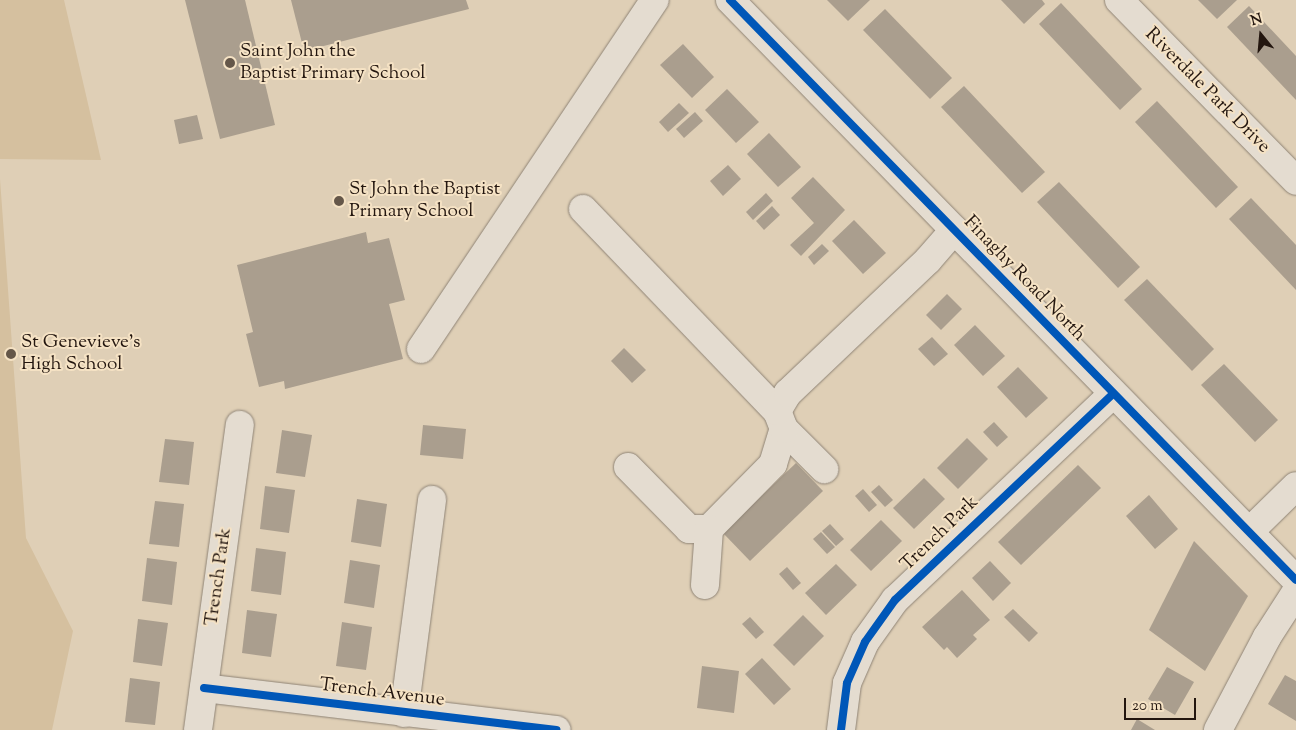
<!DOCTYPE html>
<style>
body{margin:0}
#map{position:relative;width:1296px;height:730px;overflow:hidden;background:#dfcfb6;font-family:"Sorts Mill Goudy",serif}
div>[style]{position:absolute}
.green>*{inset:0;background:#d5c09f}
.building>*{inset:0;background:#aa9e8e}
.roads{filter:drop-shadow(0 0 1px #8e8375) drop-shadow(0 0 1px #8e8375)}
.minor>*{height:28px;margin:-14px;padding:0 14px;transform-origin:14px;border-radius:14px;background:#e4dcd0}
.cycleway>*{height:8px;margin:-4px;padding:0 4px;transform-origin:4px;border-radius:4px;background:#0057b8}
.dots>*{width:14px;height:14px;translate:-50% -50%;box-sizing:border-box;border:2px solid #f5e2c4;border-radius:50%}
span{translate:-50% -50%;white-space:nowrap;text-align:center;line-height:1.15;-webkit-text-stroke:4px #f5e2c4;paint-order:stroke}
.poi-label{font-size:19px;color:#23160f}
.left{translate:0 -50%;text-align:left}
.street-label{font-size:19px;color:#23160f}
.north{position:absolute;left:1236px;top:10px;width:50px;height:50px;-webkit-text-stroke:4px #f5e2c4;paint-order:stroke;rotate:343deg;font-size:14px;font-weight:700;line-height:20px;text-align:center;color:#23160f}
.north::after{content:'';display:block;margin:auto;width:18px;height:22px;background:#23160f;clip-path:polygon(50% 0,100% 100%,50% 72%,0 100%)}
.scale{position:absolute;left:1124px;top:698px;width:72px;height:22px;box-sizing:border-box;border:2px solid #23160f;border-top:0;padding-left:6px;font-size:15px;line-height:18px;white-space:nowrap;color:#23160f;-webkit-text-stroke:4px #f5e2c4;paint-order:stroke}
</style>
<div id="map">
<div class="green">
<div style="clip-path:polygon(0 0,64px 0,101px 160px,0 159px)"></div>
<div style="clip-path:polygon(0 179px,26px 538px,73px 631px,52px 730px,0 730px)"></div>
</div>
<div class="building">
<div style="clip-path:polygon(185px 0,245px 0,275px 125px,220px 139px)"></div>
<div style="clip-path:polygon(291px 0,466px 0,469px 9px,304px 51px)"></div>
<div style="clip-path:polygon(827px 0,870px 0,848px 21px)"></div>
<div style="clip-path:polygon(1001px 0,1042px 0,1045px 4px,1024px 24px)"></div>
<div style="clip-path:polygon(1198px 0,1237px 0,1217px 19px)"></div>
<div style="clip-path:polygon(1061px 3px,1142px 89px,1120px 110px,1039px 24px)"></div>
<div style="clip-path:polygon(1249px 6px,1296px 56px,1296px 100px,1227px 27px)"></div>
<div style="clip-path:polygon(885px 9px,952px 78px,930px 99px,863px 30px)"></div>
<div style="clip-path:polygon(683px 44px,714px 77px,692px 98px,660px 65px)"></div>
<div style="clip-path:polygon(964px 86px,1045px 172px,1022px 193px,941px 107px)"></div>
<div style="clip-path:polygon(727px 89px,759px 122px,736px 143px,705px 110px)"></div>
<div style="clip-path:polygon(1157px 101px,1238px 187px,1216px 208px,1135px 122px)"></div>
<div style="clip-path:polygon(679px 103px,689px 113px,668px 132px,659px 122px)"></div>
<div style="clip-path:polygon(695px 112px,703px 121px,684px 138px,676px 129px)"></div>
<div style="clip-path:polygon(197px 115px,203px 139px,179px 144px,174px 120px)"></div>
<div style="clip-path:polygon(769px 133px,801px 167px,778px 187px,747px 154px)"></div>
<div style="clip-path:polygon(728px 165px,741px 179px,723px 196px,710px 181px)"></div>
<div style="clip-path:polygon(813px 177px,845px 210px,801px 256px,790px 245px,814px 223px,791px 198px)"></div>
<div style="clip-path:polygon(1059px 182px,1140px 267px,1118px 288px,1037px 202px)"></div>
<div style="clip-path:polygon(766px 193px,773px 201px,753px 220px,746px 212px)"></div>
<div style="clip-path:polygon(1251px 198px,1296px 245px,1296px 290px,1229px 219px)"></div>
<div style="clip-path:polygon(772px 206px,780px 215px,764px 230px,756px 221px)"></div>
<div style="clip-path:polygon(854px 220px,886px 253px,863px 274px,832px 241px)"></div>
<div style="clip-path:polygon(366px 232px,368px 243px,389px 238px,405px 300px,389px 304px,403px 359px,285px 389px,284px 381px,259px 387px,246px 334px,253px 332px,237px 265px)"></div>
<div style="clip-path:polygon(822px 244px,829px 251px,814px 265px,808px 257px)"></div>
<div style="clip-path:polygon(1147px 279px,1214px 349px,1192px 371px,1124px 300px)"></div>
<div style="clip-path:polygon(947px 294px,962px 309px,941px 330px,926px 315px)"></div>
<div style="clip-path:polygon(975px 325px,1005px 356px,983px 376px,954px 345px)"></div>
<div style="clip-path:polygon(932px 337px,948px 354px,934px 366px,918px 349px)"></div>
<div style="clip-path:polygon(624px 348px,646px 370px,632px 383px,611px 361px)"></div>
<div style="clip-path:polygon(1224px 364px,1278px 420px,1255px 442px,1201px 385px)"></div>
<div style="clip-path:polygon(1018px 367px,1048px 398px,1026px 418px,997px 387px)"></div>
<div style="clip-path:polygon(994px 422px,1008px 437px,997px 447px,983px 432px)"></div>
<div style="clip-path:polygon(423px 425px,466px 429px,463px 459px,420px 455px)"></div>
<div style="clip-path:polygon(282px 430px,312px 435px,305px 477px,276px 473px)"></div>
<div style="clip-path:polygon(967px 438px,988px 459px,958px 489px,937px 468px)"></div>
<div style="clip-path:polygon(165px 439px,194px 442px,189px 485px,159px 482px)"></div>
<div style="clip-path:polygon(796px 463px,823px 491px,750px 561px,723px 533px)"></div>
<div style="clip-path:polygon(1078px 465px,1101px 488px,1021px 565px,998px 542px)"></div>
<div style="clip-path:polygon(924px 478px,945px 499px,914px 529px,893px 508px)"></div>
<div style="clip-path:polygon(879px 485px,893px 500px,885px 507px,871px 492px)"></div>
<div style="clip-path:polygon(265px 486px,295px 490px,289px 533px,260px 529px)"></div>
<div style="clip-path:polygon(863px 489px,877px 505px,869px 512px,855px 496px)"></div>
<div style="clip-path:polygon(1149px 495px,1178px 529px,1155px 549px,1126px 516px)"></div>
<div style="clip-path:polygon(357px 499px,387px 504px,381px 547px,351px 542px)"></div>
<div style="clip-path:polygon(155px 501px,184px 504px,179px 547px,149px 544px)"></div>
<div style="clip-path:polygon(881px 520px,902px 541px,871px 571px,850px 550px)"></div>
<div style="clip-path:polygon(830px 524px,844px 539px,836px 546px,822px 531px)"></div>
<div style="clip-path:polygon(821px 532px,835px 547px,827px 554px,813px 539px)"></div>
<div style="clip-path:polygon(1194px 541px,1248px 596px,1205px 671px,1149px 630px)"></div>
<div style="clip-path:polygon(256px 548px,286px 552px,281px 595px,251px 591px)"></div>
<div style="clip-path:polygon(147px 558px,177px 562px,172px 605px,142px 601px)"></div>
<div style="clip-path:polygon(350px 560px,380px 565px,374px 608px,344px 603px)"></div>
<div style="clip-path:polygon(990px 561px,1011px 583px,993px 601px,972px 578px)"></div>
<div style="clip-path:polygon(836px 564px,857px 585px,826px 615px,805px 593px)"></div>
<div style="clip-path:polygon(787px 567px,801px 583px,793px 590px,779px 574px)"></div>
<div style="clip-path:polygon(962px 590px,990px 620px,973px 635px,977px 639px,957px 658px,947px 647px,944px 650px,922px 627px)"></div>
<div style="clip-path:polygon(1013px 609px,1038px 633px,1029px 642px,1004px 617px)"></div>
<div style="clip-path:polygon(247px 610px,277px 614px,271px 657px,242px 653px)"></div>
<div style="clip-path:polygon(803px 615px,824px 636px,794px 666px,773px 645px)"></div>
<div style="clip-path:polygon(750px 617px,764px 632px,756px 639px,742px 624px)"></div>
<div style="clip-path:polygon(138px 619px,168px 623px,162px 666px,133px 662px)"></div>
<div style="clip-path:polygon(342px 622px,372px 627px,366px 670px,336px 666px)"></div>
<div style="clip-path:polygon(762px 658px,791px 689px,774px 705px,745px 674px)"></div>
<div style="clip-path:polygon(702px 666px,739px 671px,734px 713px,697px 708px)"></div>
<div style="clip-path:polygon(1167px 667px,1194px 682px,1175px 715px,1148px 699px)"></div>
<div style="clip-path:polygon(1285px 675px,1296px 681px,1296px 721px,1268px 704px)"></div>
<div style="clip-path:polygon(130px 678px,160px 682px,155px 725px,125px 722px)"></div>
<div style="clip-path:polygon(1137px 719px,1155px 730px,1131px 730px)"></div>
</div>
<div class="roads">
<div class="minor">
<div style="left:730px;top:0;width:810px;rotate:45.7deg"></div>
<div style="left:1119px;top:0;width:253px;rotate:45.6deg"></div>
<div style="left:583px;top:209px;width:280px;rotate:46.2deg"></div>
<div style="left:421px;top:349px;width:420px;rotate:-56.2deg"></div>
<div style="left:784px;top:429px;width:57px;rotate:45deg"></div>
<div style="left:628px;top:467px;width:87px;rotate:45.5deg"></div>
<div style="left:689px;top:529px;width:20px"></div>
<div style="left:709px;top:529px;width:91px;rotate:-45.4deg"></div>
<div style="left:773px;top:464px;width:37px;rotate:-73deg"></div>
<div style="left:784px;top:429px;width:19px;rotate:-111deg"></div>
<div style="left:777px;top:411px;width:21px;rotate:-59deg"></div>
<div style="left:788px;top:393px;width:193px;rotate:-43.5deg"></div>
<div style="left:928px;top:260px;width:40px;rotate:-49deg"></div>
<div style="left:1250px;top:531px;width:64px;rotate:-44.4deg"></div>
<div style="left:705px;top:585px;width:56px;rotate:-85.9deg"></div>
<div style="left:204px;top:688px;width:355px;rotate:6.8deg"></div>
<div style="left:404px;top:713px;width:215px;rotate:-82.5deg"></div>
<div style="left:198px;top:730px;width:308px;rotate:-82.2deg"></div>
<div style="left:841px;top:730px;width:47px;rotate:-82.7deg"></div>
<div style="left:847px;top:683px;width:45px;rotate:-66.3deg"></div>
<div style="left:865px;top:642px;width:52px;rotate:-54.5deg"></div>
<div style="left:895px;top:600px;width:300px;rotate:-43.4deg"></div>
<div style="left:1218px;top:730px;width:105px;rotate:-62.2deg"></div>
<div style="left:1267px;top:637px;width:54px;rotate:-57.2deg"></div>
</div>
</div>
<div class="cycleway">
<div style="left:730px;top:0;width:810px;rotate:45.7deg"></div>
<div style="left:204px;top:688px;width:355px;rotate:6.8deg"></div>
<div style="left:841px;top:730px;width:47px;rotate:-82.7deg"></div>
<div style="left:847px;top:683px;width:45px;rotate:-66.3deg"></div>
<div style="left:865px;top:642px;width:52px;rotate:-54.5deg"></div>
<div style="left:895px;top:600px;width:300px;rotate:-43.4deg"></div>
</div>
<div class="dots">
<div style="left:230px;top:63px;background:#655749"></div>
<div style="left:339px;top:201px;background:#655749"></div>
<div style="left:11px;top:354px;background:#655749"></div>
</div>
<div class="poi-label">
<span class="left" style="left:240px;top:63px">Saint John the<br>Baptist Primary School</span>
<span class="left" style="left:349px;top:201px">St John the Baptist<br>Primary School</span>
<span class="left" style="left:21px;top:354px">St Genevieve's<br>High School</span>
</div>
<div class="street-label">
<span style="left:1207px;top:91px;rotate:45deg">Riverdale Park Drive</span>
<span style="left:1024px;top:279px;rotate:46deg">Finaghy Road North</span>
<span style="left:940px;top:534px;rotate:-44deg">Trench Park</span>
<span style="left:219px;top:577px;rotate:-82deg">Trench Park</span>
<span style="left:382px;top:693px;rotate:7deg">Trench Avenue</span>
</div>
<div class="north">N</div>
<div class="scale">20 m</div>
</div>
